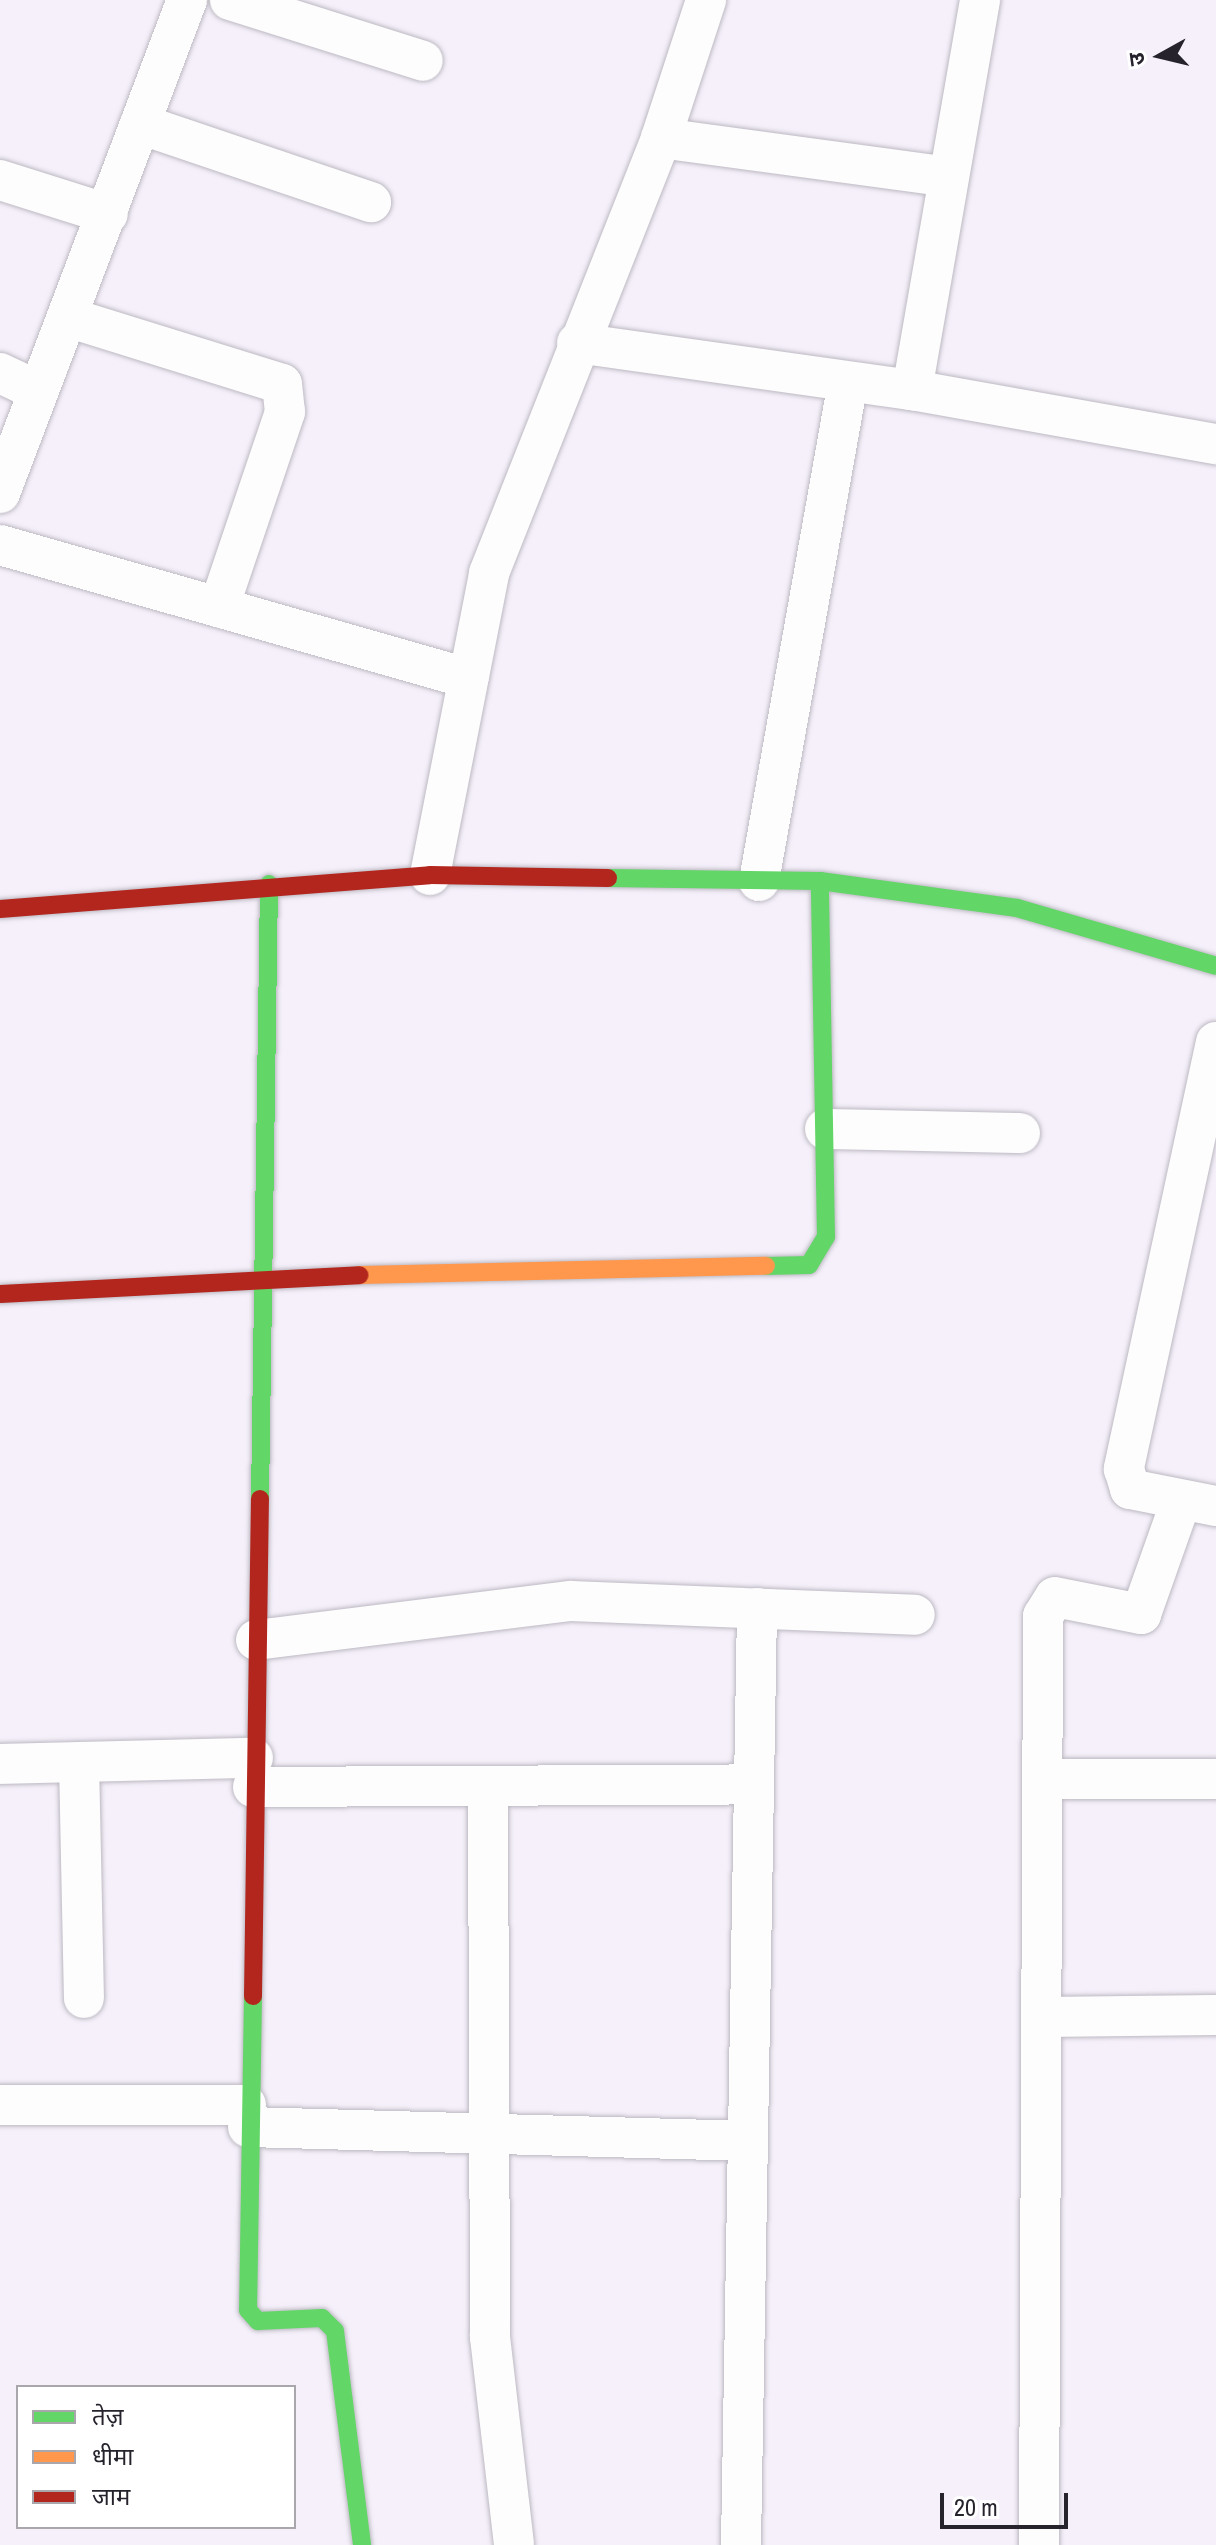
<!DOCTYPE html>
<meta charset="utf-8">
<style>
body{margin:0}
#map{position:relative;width:1216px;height:2545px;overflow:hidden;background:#f5f0fa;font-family:"Archivo Narrow","Noto Sans Devanagari",sans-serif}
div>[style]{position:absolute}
.roads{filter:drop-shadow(0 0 2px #bdb9c2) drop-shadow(0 0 2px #bdb9c2)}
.street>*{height:40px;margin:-20px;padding:0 20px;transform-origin:20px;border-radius:20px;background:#fefdfe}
.fast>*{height:18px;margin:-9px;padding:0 9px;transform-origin:9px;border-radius:9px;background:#63d668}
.slow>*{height:18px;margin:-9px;padding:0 9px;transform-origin:9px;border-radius:9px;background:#ff974d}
.jam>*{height:18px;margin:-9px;padding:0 9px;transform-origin:9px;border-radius:9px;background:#b3261e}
span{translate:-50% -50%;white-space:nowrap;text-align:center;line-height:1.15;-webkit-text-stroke:6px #fff;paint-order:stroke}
.legend{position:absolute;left:16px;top:2385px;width:280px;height:144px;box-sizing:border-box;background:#fff;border:2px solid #a9a7ab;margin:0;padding:10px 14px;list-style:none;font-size:24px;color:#27232d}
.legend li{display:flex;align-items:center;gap:16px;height:40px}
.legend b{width:40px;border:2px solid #a9a7ab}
.north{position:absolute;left:1120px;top:16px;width:80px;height:80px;-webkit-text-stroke:6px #fff;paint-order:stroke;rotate:262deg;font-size:22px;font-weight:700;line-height:32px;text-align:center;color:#27232d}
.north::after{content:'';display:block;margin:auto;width:28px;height:36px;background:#27232d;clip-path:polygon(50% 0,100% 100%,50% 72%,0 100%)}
.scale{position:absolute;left:940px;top:2493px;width:128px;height:36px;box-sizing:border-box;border:4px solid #27232d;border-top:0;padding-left:10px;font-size:24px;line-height:28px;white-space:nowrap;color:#27232d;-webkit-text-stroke:6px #fff;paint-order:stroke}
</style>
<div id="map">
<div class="roads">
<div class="street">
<div style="left:230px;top:0;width:202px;rotate:17.5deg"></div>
<div style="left:140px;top:124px;width:244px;rotate:18.7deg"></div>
<div style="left:661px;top:138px;width:290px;rotate:7.7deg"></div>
<div style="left:0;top:180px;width:113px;rotate:17.5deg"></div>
<div style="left:67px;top:317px;width:225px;rotate:17.3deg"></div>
<div style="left:282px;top:384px;width:28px;rotate:84deg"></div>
<div style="left:285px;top:412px;width:206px;rotate:108.7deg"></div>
<div style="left:577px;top:343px;width:338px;rotate:8deg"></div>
<div style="left:912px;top:390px;width:309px;rotate:10.1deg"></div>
<div style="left:0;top:373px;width:42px;rotate:25.3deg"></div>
<div style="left:912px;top:390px;width:396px;rotate:-80.1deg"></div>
<div style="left:0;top:493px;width:527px;rotate:-69.23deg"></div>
<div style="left:0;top:545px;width:487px;rotate:15.9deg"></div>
<div style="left:430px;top:875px;width:308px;rotate:-78.9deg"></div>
<div style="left:489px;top:573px;width:468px;rotate:-68.4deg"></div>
<div style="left:661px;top:138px;width:145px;rotate:-71.9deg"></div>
<div style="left:759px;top:881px;width:507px;rotate:-79.89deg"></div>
<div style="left:1216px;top:1042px;width:437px;rotate:102.2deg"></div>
<div style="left:1124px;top:1469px;width:21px;rotate:73deg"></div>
<div style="left:1130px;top:1489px;width:88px;rotate:11.2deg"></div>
<div style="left:825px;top:1129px;width:195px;rotate:1.2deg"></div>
<div style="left:256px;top:1640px;width:317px;rotate:-7.1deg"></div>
<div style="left:571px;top:1601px;width:344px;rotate:2.3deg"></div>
<div style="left:79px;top:1762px;width:236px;rotate:88.8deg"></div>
<div style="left:0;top:1764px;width:253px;rotate:-1.4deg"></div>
<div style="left:1043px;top:1779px;width:173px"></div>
<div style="left:253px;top:1787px;width:496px;rotate:-0.3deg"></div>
<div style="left:488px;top:1788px;width:549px;rotate:89.79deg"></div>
<div style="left:490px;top:2337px;width:209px;rotate:83.4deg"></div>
<div style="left:1042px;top:2017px;width:174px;rotate:-0.7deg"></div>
<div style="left:0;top:2105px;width:246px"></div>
<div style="left:248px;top:2127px;width:499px;rotate:1.6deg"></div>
<div style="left:741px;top:2545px;width:937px;rotate:-89.02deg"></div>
<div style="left:1039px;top:2545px;width:929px;rotate:-89.75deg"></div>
<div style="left:1043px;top:1616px;width:22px;rotate:-58deg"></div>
<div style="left:1055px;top:1597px;width:88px;rotate:11.2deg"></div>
<div style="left:1141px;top:1614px;width:120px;rotate:-70.5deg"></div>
</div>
<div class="fast">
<div style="left:608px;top:878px;width:212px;rotate:0.8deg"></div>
<div style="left:820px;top:881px;width:199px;rotate:7.8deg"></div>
<div style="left:1017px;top:908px;width:207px;rotate:16.2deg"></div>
<div style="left:766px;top:1266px;width:43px;rotate:-1.3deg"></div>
<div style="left:809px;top:1265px;width:33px;rotate:-59deg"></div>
<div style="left:826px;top:1237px;width:356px;rotate:-91deg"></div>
<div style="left:260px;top:1499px;width:615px;rotate:-89.16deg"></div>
<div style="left:253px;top:1996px;width:314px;rotate:90.9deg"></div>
<div style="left:248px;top:2310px;width:15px;rotate:48deg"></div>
<div style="left:258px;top:2321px;width:64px;rotate:-2.7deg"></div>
<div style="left:322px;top:2318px;width:18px;rotate:45deg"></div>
<div style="left:335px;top:2331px;width:216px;rotate:82.8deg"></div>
</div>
<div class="slow">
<div style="left:359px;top:1275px;width:407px;rotate:-1.3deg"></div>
</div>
<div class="jam">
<div style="left:0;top:909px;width:431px;rotate:-4.5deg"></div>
<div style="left:430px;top:875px;width:178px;rotate:1deg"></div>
<div style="left:0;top:1294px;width:360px;rotate:-3deg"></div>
<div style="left:253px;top:1996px;width:497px;rotate:-89.2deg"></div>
</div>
</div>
<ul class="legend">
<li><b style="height:10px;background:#63d668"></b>तेज़</li>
<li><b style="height:10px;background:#ff974d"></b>धीमा</li>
<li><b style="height:10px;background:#b3261e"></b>जाम</li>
</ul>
<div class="north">उ</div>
<div class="scale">20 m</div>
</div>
